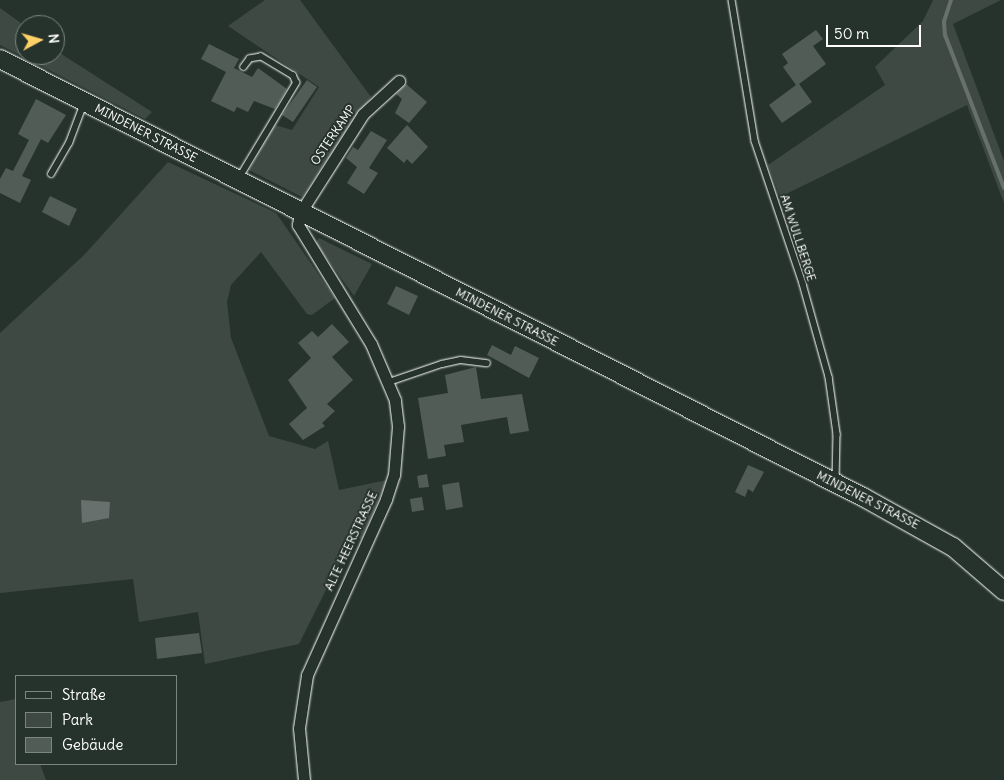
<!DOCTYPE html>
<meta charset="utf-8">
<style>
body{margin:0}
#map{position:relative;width:1004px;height:780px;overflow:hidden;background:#26332d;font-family:Delius,sans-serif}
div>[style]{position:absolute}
.green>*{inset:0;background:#3e4944}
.water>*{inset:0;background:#67706c}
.stream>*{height:4px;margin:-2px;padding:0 2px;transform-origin:2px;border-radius:2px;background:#67706c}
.building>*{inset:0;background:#515c57}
.roads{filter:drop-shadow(0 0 1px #fff) drop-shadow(0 0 1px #fff)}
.service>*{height:5.5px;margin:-2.75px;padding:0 2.75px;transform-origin:2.75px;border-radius:2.75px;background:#26332d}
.minor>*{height:11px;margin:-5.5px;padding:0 5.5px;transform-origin:5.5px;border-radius:5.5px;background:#26332d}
.primary>*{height:18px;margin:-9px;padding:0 9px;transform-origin:9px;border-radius:9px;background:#26332d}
span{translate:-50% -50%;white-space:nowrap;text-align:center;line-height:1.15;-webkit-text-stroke:4px #26332d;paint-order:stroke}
.street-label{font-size:12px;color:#fff}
.legend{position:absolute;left:15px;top:675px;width:162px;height:90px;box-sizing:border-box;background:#26332d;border:1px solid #7d8581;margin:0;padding:6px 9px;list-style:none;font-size:15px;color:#fff}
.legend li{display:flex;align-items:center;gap:10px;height:25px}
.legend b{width:25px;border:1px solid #7d8581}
.north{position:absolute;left:15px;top:15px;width:50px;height:50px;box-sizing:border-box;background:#26332d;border:1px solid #7d8581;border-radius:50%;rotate:84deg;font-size:14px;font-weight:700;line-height:20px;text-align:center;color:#fff}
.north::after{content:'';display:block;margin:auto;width:18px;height:22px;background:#ffd166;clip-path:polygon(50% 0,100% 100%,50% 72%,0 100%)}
.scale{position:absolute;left:826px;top:25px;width:95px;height:22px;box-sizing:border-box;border:2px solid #fff;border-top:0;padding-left:6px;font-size:15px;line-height:18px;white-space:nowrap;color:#fff;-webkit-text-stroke:4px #26332d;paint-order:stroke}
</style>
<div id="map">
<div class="green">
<div style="clip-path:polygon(265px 0,300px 0,371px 97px,302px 197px,249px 170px,275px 125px,292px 130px,319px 87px,228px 26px)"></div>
<div style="clip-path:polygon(933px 0,1001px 0,953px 24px,1004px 161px,1004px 203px,967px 105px,780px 197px,768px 165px,885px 85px,875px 67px,923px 21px)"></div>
<div style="clip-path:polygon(0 8px,25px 26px,25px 55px,55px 55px,55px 50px,152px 112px,145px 119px,0 45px)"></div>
<div style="clip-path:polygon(168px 162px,276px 213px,335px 298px,312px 315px,307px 314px,261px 252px,231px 285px,227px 302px,231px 338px,269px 436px,315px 449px,328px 441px,339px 490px,387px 480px,362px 539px,353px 536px,299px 644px,205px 664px,198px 612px,139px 622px,133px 579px,0 593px,0 333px,85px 254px)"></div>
<div style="clip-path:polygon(319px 238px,372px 264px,354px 296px,316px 243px)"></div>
<div style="clip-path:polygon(16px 699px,16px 764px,40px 764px,46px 780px,0 780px,0 702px)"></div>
</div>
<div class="water">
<div style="clip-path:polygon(81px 500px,110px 502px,109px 518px,82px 523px)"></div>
</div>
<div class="stream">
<div style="left:951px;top:0;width:23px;rotate:108deg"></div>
<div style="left:944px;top:22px;width:13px;rotate:86deg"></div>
<div style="left:945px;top:35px;width:164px;rotate:68.9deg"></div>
</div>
<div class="building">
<div style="clip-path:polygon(816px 30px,823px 39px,813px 46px,826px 64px,799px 84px,812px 102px,782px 123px,769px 105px,796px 85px,783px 67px,788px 63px,782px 54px)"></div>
<div style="clip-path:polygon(209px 44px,239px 59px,234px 68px,252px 77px,258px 68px,287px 89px,275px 109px,254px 101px,248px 112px,237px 107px,234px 112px,211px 101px,226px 72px,201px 59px)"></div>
<div style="clip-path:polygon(307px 80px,317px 87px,293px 122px,282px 115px)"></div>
<div style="clip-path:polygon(406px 84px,427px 102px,409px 123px,395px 113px,402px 99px,396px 94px)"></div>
<div style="clip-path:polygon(36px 99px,66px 115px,48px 143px,41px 139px,22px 176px,31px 180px,20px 203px,0 193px,0 179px,6px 168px,13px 171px,29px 140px,18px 134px)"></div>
<div style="clip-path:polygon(407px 125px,428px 147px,412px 164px,407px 159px,404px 163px,387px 148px)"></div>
<div style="clip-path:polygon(371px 131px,387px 140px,369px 168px,378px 173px,364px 194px,347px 183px,357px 167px,346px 158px,353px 147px,358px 150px)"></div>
<div style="clip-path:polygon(50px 196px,77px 209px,69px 226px,42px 212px)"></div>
<div style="clip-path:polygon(396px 286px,418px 296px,409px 315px,387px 304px)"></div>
<div style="clip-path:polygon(332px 324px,349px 342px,332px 357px,353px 380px,327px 404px,335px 411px,322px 423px,325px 426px,303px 440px,289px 424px,307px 408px,288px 380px,311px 358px,298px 343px,312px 331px,318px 337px)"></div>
<div style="clip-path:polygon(492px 345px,511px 355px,515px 346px,539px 358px,529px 378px,487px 355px)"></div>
<div style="clip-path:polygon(476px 367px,481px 399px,522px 394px,529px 431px,510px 434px,507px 417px,461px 425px,464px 442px,444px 445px,446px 456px,428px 459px,418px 398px,448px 393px,445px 375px)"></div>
<div style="clip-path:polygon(748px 465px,764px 472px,753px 492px,748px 489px,745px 497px,735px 492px)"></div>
<div style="clip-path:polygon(427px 474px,429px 487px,419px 488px,417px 476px)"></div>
<div style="clip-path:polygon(459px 482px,463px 507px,446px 510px,442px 485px)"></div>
<div style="clip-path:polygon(422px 497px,424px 510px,412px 512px,410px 499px)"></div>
<div style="clip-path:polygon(199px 633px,202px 653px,157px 659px,155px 638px)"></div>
</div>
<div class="roads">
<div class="service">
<div style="left:732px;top:0;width:143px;rotate:80.7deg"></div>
<div style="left:755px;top:141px;width:151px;rotate:71.4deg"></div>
<div style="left:803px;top:284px;width:97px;rotate:74.4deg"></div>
<div style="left:829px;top:377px;width:58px;rotate:82deg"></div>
<div style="left:837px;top:434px;width:48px;rotate:91.2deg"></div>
<div style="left:51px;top:174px;width:36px;rotate:-60deg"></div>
<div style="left:69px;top:143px;width:43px;rotate:-69.4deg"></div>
<div style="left:239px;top:178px;width:111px;rotate:-59deg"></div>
<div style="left:296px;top:83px;width:8px;rotate:-113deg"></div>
<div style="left:293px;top:76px;width:37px;rotate:-149deg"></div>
<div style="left:261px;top:57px;width:11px;rotate:170deg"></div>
<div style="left:250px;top:59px;width:10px;rotate:127deg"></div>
<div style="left:389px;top:382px;width:56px;rotate:-18.8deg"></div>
<div style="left:442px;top:364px;width:19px;rotate:-12deg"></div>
<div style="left:461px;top:360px;width:26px;rotate:7deg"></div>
</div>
<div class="minor">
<div style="left:304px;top:780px;width:52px;rotate:-95.5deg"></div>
<div style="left:299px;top:728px;width:54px;rotate:-81.4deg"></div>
<div style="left:307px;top:675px;width:193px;rotate:-65.8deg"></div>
<div style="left:386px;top:499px;width:25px;rotate:-72deg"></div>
<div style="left:394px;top:475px;width:49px;rotate:-85.3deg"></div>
<div style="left:398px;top:426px;width:26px;rotate:-97deg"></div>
<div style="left:395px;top:400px;width:61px;rotate:-113.2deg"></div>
<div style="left:371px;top:344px;width:140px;rotate:-121.5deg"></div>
<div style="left:298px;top:225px;width:12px;rotate:-81deg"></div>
<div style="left:300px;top:213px;width:117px;rotate:-57.5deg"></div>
<div style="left:363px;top:114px;width:49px;rotate:-42.5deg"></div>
</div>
<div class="primary">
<div style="left:0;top:59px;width:968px;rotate:26.91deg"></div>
<div style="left:863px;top:497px;width:103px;rotate:29.1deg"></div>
<div style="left:953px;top:547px;width:67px;rotate:40.8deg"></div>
</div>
</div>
<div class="street-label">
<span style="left:146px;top:133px;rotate:27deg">MINDENER STRASSE</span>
<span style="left:333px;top:135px;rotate:-56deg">OSTERKAMP</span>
<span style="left:798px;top:238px;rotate:72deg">AM WULLBERGE</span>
<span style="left:507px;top:317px;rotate:27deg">MINDENER STRASSE</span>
<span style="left:868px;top:500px;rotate:27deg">MINDENER STRASSE</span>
<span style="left:351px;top:541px;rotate:-65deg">ALTE HEERSTRASSE</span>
</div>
<ul class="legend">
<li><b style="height:6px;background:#26332d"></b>Straße</li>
<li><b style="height:14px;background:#3e4944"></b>Park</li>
<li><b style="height:14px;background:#515c57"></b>Gebäude</li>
</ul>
<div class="north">N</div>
<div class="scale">50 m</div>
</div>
